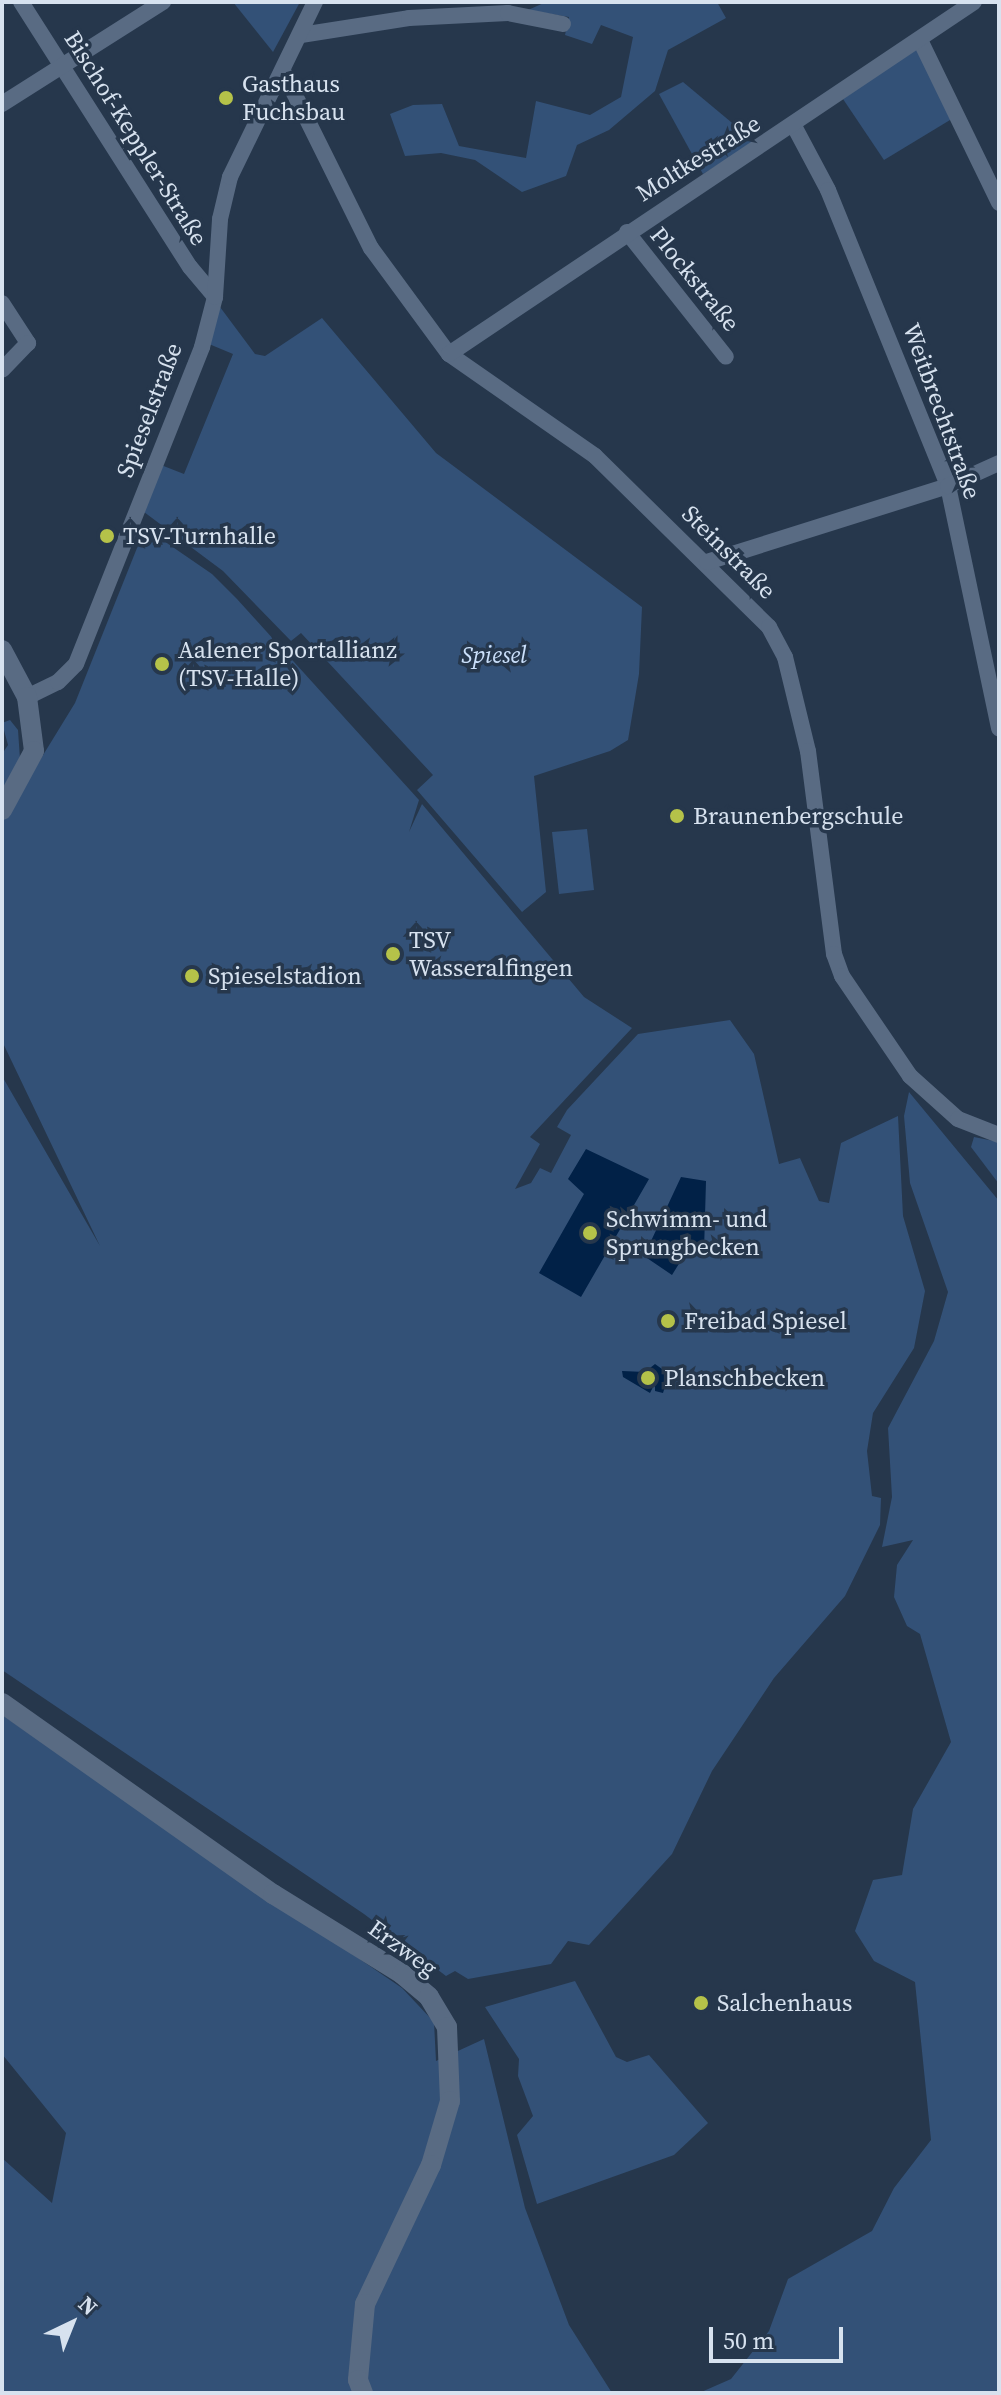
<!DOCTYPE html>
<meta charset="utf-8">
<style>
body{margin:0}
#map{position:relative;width:1001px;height:2395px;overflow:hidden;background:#26374c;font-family:"Source Serif 4",serif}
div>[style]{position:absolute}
.green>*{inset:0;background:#335177}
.water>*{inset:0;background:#012147}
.minor>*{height:16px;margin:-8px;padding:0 8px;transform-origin:8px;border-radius:8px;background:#596b83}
.tertiary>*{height:20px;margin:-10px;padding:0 10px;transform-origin:10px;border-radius:10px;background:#596b83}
.dots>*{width:22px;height:22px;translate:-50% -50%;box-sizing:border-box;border:4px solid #26374c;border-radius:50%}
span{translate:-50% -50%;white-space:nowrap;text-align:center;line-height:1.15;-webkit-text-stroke:7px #26374c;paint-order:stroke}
.poi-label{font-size:24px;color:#d7e2ef}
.left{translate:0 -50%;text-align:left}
.street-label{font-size:24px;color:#d7e2ef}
.park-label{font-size:24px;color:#cbe0fb;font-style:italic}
.frame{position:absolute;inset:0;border:4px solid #d7e2ef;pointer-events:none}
.north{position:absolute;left:32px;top:2283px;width:80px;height:80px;-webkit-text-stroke:6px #26374c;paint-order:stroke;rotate:43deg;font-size:22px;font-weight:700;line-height:32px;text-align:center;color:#d7e2ef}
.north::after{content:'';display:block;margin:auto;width:28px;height:36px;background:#d7e2ef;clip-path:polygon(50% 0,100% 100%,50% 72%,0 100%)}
.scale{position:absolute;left:709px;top:2327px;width:134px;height:36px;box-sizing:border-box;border:4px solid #d7e2ef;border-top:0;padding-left:10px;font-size:24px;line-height:28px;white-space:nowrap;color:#d7e2ef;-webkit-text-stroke:6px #26374c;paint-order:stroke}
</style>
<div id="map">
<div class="green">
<div style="clip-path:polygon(233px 2px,300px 2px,273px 52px)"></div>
<div style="clip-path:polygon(546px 2px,717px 2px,726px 18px,668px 50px,655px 91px,609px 130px,577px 145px,566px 176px,522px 192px,475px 160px,441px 153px,405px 156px,390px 114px,413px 105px,442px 104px,459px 146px,526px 158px,536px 101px,590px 115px,621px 97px,633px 37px,601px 25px,592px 44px,565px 35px,569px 17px,528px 10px)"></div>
<div style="clip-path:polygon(918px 46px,955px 117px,884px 160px,843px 99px)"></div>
<div style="clip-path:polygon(683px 82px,755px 142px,703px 174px,659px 94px)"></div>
<div style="clip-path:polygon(220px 307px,255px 354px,265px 356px,322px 318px,436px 453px,642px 607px,639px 674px,628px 740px,610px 751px,534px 776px,546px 892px,522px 912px,417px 790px,433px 775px,301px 633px,291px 641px,223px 571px,144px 512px,161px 465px,184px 474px,233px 354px,209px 344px)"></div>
<div style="clip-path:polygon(145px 528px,212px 574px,237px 599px,419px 800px,409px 832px,422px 804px,584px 997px,632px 1028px,530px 1137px,540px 1144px,515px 1189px,531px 1183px,540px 1168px,551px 1173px,571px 1135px,557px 1127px,567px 1110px,638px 1034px,730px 1020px,754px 1054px,779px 1164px,800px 1158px,819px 1201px,829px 1203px,841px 1143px,898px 1116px,903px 1216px,925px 1291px,914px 1348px,873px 1413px,867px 1451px,872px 1496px,881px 1498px,880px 1525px,845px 1596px,774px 1678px,712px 1771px,672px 1854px,589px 1945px,568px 1941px,551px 1964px,468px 1979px,455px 1971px,446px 1976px,364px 1914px,2px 1670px,2px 1076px,100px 1246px,2px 1041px,2px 822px,75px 703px)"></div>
<div style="clip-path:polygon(10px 720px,18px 730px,20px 759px,2px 792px,2px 754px,8px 745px,2px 723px)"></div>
<div style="clip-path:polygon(587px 829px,594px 890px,559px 894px,552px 832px)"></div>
<div style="clip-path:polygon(909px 1092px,999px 1201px,999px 2393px,699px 2393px,731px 2379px,769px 2331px,788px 2279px,872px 2231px,894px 2188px,931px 2140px,915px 1982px,874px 1961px,855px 1931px,873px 1880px,902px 1875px,913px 1809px,951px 1742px,920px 1634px,907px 1626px,894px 1597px,897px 1565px,913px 1540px,882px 1547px,892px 1497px,888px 1428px,934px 1341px,948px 1292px,910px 1183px,904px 1116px)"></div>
<div style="clip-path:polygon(974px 1137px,999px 1142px,999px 1184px,971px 1147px)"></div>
<div style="clip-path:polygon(2px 1715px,402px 1988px,434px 2022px,436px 2061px,484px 2039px,525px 2208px,569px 2325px,612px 2393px,2px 2393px,2px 2158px,52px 2203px,66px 2133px,2px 2054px)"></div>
<div style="clip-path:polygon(575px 1981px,616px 2057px,627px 2062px,649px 2055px,708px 2123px,674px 2155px,537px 2204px,517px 2135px,533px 2116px,518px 2076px,519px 2059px,485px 2007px)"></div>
</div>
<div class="water">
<div style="clip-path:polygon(586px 1149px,649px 1179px,581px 1297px,539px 1273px,584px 1194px,568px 1179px)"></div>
<div style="clip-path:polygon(681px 1177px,706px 1181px,704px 1251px,685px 1254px,672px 1275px,644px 1256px)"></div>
<div style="clip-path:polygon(655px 1364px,669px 1374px,663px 1393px,655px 1391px,655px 1383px,650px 1393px,623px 1377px,622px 1371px,645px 1372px)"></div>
</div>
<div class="minor">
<div style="left:21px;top:2px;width:314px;rotate:57.5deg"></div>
<div style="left:190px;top:267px;width:39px;rotate:50deg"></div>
<div style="left:301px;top:35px;width:109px;rotate:-8.9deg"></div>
<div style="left:409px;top:18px;width:99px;rotate:-2.9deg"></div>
<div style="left:508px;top:13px;width:56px;rotate:11.3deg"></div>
<div style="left:920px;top:40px;width:181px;rotate:64.1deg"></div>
<div style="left:283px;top:71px;width:198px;rotate:63.6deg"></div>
<div style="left:371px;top:248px;width:132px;rotate:53.7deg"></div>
<div style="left:449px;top:354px;width:178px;rotate:34.9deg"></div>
<div style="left:595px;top:456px;width:244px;rotate:44.5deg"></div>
<div style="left:769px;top:627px;width:34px;rotate:62deg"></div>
<div style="left:785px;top:657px;width:97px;rotate:76.3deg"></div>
<div style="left:808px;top:751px;width:205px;rotate:82.7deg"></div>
<div style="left:834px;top:954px;width:23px;rotate:70deg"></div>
<div style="left:842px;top:976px;width:121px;rotate:55.8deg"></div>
<div style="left:910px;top:1076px;width:64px;rotate:41.9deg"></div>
<div style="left:958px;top:1119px;width:44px;rotate:21.3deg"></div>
<div style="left:2px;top:104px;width:191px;rotate:-32.4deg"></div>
<div style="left:794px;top:126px;width:72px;rotate:62deg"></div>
<div style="left:828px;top:190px;width:319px;rotate:67.9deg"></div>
<div style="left:948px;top:486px;width:248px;rotate:78.1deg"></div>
<div style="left:627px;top:232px;width:159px;rotate:51.6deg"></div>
<div style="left:2px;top:303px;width:48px;rotate:57deg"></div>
<div style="left:28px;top:343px;width:37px;rotate:134deg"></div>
<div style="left:449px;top:354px;width:632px;rotate:-33.84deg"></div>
<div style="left:707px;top:562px;width:253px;rotate:-17.5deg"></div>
<div style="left:948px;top:486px;width:56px;rotate:-24.3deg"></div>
<div style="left:27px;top:697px;width:34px;rotate:-26deg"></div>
<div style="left:58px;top:682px;width:25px;rotate:-45deg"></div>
<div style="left:76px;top:664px;width:341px;rotate:-68.3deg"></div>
<div style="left:202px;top:347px;width:52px;rotate:-75.4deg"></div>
<div style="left:215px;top:297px;width:78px;rotate:-86.3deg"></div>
<div style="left:220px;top:219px;width:43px;rotate:-76.6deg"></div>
<div style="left:230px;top:177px;width:195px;rotate:-64.1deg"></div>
</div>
<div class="tertiary">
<div style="left:2px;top:650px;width:53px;rotate:62deg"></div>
<div style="left:27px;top:697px;width:54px;rotate:82.6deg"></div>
<div style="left:34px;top:751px;width:67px;rotate:118.5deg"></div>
<div style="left:2px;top:1703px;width:332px;rotate:35.2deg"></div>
<div style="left:273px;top:1894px;width:152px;rotate:31.8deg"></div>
<div style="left:402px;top:1974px;width:35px;rotate:40deg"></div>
<div style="left:429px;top:1997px;width:35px;rotate:59deg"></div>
<div style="left:447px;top:2027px;width:74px;rotate:87.7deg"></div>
<div style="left:450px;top:2101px;width:67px;rotate:106.5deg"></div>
<div style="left:431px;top:2165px;width:154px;rotate:115.4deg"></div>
<div style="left:365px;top:2304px;width:76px;rotate:95.3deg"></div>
<div style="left:358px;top:2380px;width:14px;rotate:69deg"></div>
</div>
<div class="dots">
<div style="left:226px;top:98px;background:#b5c249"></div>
<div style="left:107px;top:536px;background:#b5c249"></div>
<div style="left:162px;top:664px;background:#b5c249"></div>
<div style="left:677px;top:816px;background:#b5c249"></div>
<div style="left:393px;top:954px;background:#b5c249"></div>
<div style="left:192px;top:976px;background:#b5c249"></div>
<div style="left:590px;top:1233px;background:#b5c249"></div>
<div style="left:668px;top:1321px;background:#b5c249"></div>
<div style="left:648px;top:1378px;background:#b5c249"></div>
<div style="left:701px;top:2003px;background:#b5c249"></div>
</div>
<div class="poi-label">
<span class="left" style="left:242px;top:98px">Gasthaus<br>Fuchsbau</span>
<span class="left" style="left:123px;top:536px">TSV-Turnhalle</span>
<span class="left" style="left:178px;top:664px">Aalener Sportallianz<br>(TSV-Halle)</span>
<span class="left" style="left:693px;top:816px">Braunenbergschule</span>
<span class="left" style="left:409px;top:954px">TSV<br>Wasseralfingen</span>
<span class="left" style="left:208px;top:976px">Spieselstadion</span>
<span class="left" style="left:606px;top:1233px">Schwimm- und<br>Sprungbecken</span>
<span class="left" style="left:684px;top:1321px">Freibad Spiesel</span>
<span class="left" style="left:664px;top:1378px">Planschbecken</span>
<span class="left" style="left:717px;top:2003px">Salchenhaus</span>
</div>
<div class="street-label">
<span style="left:136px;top:138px;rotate:58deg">Bischof-Keppler-Straße</span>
<span style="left:698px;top:158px;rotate:-32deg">Moltkestraße</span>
<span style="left:695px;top:279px;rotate:51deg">Plockstraße</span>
<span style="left:149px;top:410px;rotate:-69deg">Spieselstraße</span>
<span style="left:942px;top:411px;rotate:70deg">Weitbrechtstraße</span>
<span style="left:729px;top:552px;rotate:45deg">Steinstraße</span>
<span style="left:403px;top:1948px;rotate:36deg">Erzweg</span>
</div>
<div class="park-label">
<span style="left:494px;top:655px">Spiesel</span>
</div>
<div class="frame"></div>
<div class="north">N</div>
<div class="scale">50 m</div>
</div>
